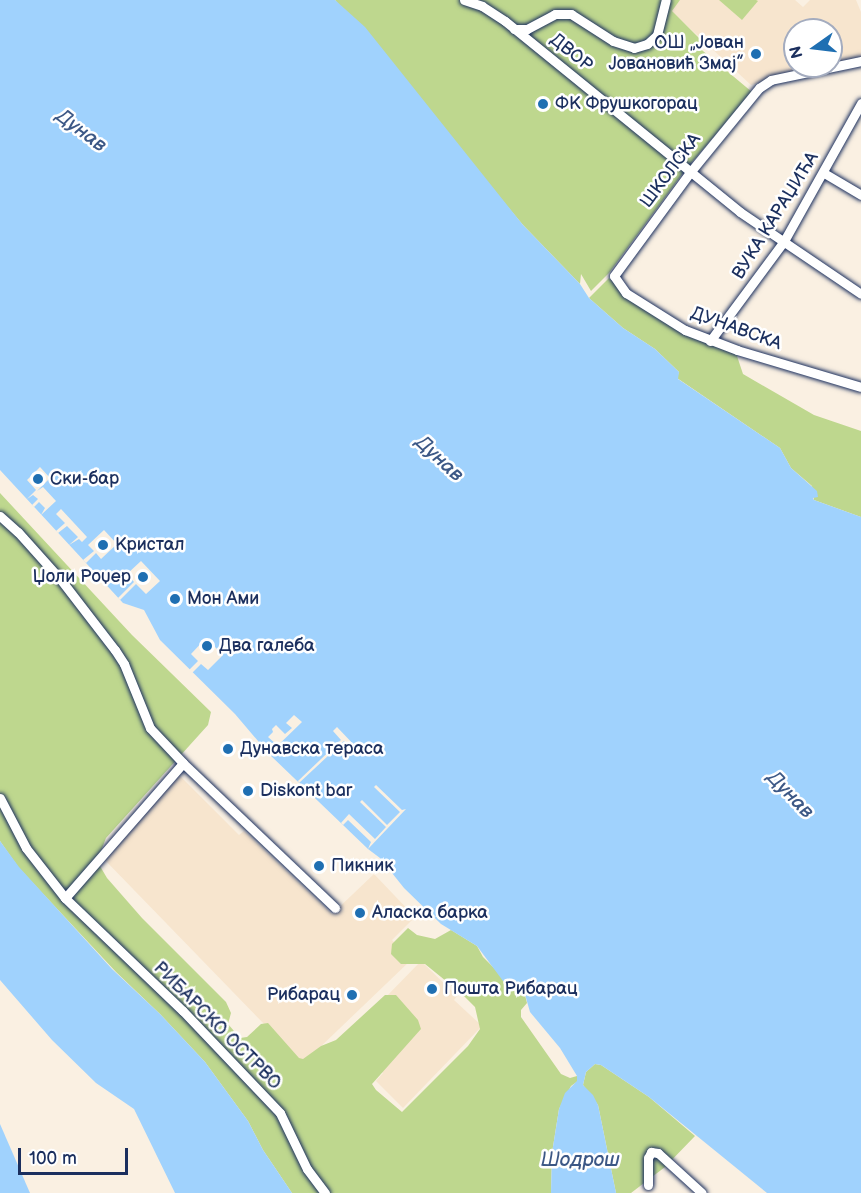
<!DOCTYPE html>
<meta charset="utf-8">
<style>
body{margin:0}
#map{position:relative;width:861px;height:1193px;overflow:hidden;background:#faf0e2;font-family:"Balsamiq Sans",sans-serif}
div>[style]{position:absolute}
.built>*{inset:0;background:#f7e5ce}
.green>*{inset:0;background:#bed78e}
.water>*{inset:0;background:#a0d2fd}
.pier>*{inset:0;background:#faf0e2}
.roads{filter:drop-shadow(0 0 2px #1b2f5e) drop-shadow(0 0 2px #1b2f5e)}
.minor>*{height:9px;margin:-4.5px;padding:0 4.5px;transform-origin:4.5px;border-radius:4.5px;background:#fff}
.dots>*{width:16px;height:16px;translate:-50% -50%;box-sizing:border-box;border:3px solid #fff;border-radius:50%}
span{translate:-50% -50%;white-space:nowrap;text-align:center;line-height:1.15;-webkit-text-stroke:5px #fff;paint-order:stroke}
.poi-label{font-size:18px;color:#1b2f5e}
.right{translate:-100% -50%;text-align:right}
.left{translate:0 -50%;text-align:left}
.street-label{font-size:18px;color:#1b2f5e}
.water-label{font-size:20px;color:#3c5886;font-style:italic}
.north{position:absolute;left:783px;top:18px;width:60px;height:60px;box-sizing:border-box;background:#fff;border:2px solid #a4acbf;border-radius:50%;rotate:256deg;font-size:16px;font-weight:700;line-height:24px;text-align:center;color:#1b2f5e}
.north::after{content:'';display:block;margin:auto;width:21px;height:27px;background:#1f6fb2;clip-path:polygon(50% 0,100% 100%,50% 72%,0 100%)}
.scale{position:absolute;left:18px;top:1148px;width:110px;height:27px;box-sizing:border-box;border:3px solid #1b2f5e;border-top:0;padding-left:8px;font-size:18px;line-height:21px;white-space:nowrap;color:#1b2f5e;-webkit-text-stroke:4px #fff;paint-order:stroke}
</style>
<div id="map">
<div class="built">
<div style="clip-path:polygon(680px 0,795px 0,803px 7px,810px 0,856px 0,861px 12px,861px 57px,831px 63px,831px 30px,795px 30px,795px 66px,820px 66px,751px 85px,671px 11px)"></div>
<div style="clip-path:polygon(178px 774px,239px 835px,244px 831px,332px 914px,374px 874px,415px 917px,392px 940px,411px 960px,290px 1076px,264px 1024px,101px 856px)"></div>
<div style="clip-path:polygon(421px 961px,457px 996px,454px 1000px,482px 1026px,403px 1108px,376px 1081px,383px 1073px,346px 1038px)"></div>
</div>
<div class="green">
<div style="clip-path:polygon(335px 0,680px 0,672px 11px,701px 40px,697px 46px,752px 92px,686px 169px,609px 273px,591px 291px,581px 274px,580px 284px,523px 225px)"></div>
<div style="clip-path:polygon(719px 0,756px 0,758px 1px,742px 20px)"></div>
<div style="clip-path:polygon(609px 278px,622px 291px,736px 353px,743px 374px,814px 415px,861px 431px,861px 517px,814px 500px,812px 486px,791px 468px,780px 448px,677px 378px,679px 372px,655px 349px,623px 328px,589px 298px)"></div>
<div style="clip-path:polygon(0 493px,132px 635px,211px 712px,208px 725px,106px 838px,97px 861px,107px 878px,142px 918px,226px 1002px,231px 1013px,228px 1024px,240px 1038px,247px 1037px,261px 1024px,268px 1023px,299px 1058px,303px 1059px,321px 1046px,336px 1040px,385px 995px,396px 995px,418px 1020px,421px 1029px,372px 1084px,376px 1090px,402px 1112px,468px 1046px,480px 1029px,475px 1007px,462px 994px,425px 964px,401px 964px,391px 954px,392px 944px,408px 928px,417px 935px,435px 939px,451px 930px,477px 946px,483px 957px,510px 984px,524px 991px,527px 1003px,521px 1010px,521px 1017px,561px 1074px,570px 1078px,577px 1076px,578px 1081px,571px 1086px,559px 1109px,552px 1153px,551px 1193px,292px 1193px,263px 1150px,248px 1121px,205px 1062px,160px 1014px,116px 972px,18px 867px,0 841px)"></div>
<div style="clip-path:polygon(595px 1064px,601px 1065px,649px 1097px,695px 1136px,665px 1167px,631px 1193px,616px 1193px,598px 1105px,583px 1085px,586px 1072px)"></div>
</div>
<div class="water">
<div style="clip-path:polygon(0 0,335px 0,365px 27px,523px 225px,580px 284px,589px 298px,623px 328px,655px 349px,679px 372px,678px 379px,780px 448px,791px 468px,817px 491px,818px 497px,813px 498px,814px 500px,861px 517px,861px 1193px,767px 1193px,649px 1097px,601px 1065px,595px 1064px,586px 1072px,583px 1085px,593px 1095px,598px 1105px,616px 1193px,551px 1193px,552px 1153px,559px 1109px,565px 1093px,577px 1081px,577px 1076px,560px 1048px,530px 1012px,524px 991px,503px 981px,477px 946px,441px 924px,404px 888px,380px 858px,368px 849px,269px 754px,235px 714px,160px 640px,144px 610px,123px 603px,0 470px)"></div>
<div style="clip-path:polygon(0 841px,19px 867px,112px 969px,160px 1014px,205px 1062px,248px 1121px,263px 1150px,292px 1193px,175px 1193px,134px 1109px,96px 1083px,52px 1040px,0 980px)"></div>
<div style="clip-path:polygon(0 1124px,30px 1193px,0 1193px)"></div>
</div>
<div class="pier">
<div style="clip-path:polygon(40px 467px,50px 478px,37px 491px,43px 487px,56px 501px,41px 515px,45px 508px,39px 502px,34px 507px,32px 505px,38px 499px,33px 495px,27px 499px,36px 490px,27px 480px)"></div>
<div style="clip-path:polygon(61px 509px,87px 537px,82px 542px,79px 539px,69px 545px,78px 537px,67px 526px,58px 533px,56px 531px,65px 523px,56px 514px)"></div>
<div style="clip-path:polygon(104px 530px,117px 544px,101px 559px,96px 553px,86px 563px,83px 560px,94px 551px,88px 545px)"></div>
<div style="clip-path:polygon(141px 561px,160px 581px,146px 594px,136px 584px,120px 600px,118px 598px,134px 582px,127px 574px)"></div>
<div style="clip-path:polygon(206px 638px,223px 655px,208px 670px,201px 664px,192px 673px,189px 670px,198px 661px,191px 654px)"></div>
<div style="clip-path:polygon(294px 715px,302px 722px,269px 754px,268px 752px,276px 744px,268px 737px,273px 732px,272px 729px,276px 725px,285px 734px,292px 728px,286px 723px)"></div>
<div style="clip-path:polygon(337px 727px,356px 747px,353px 750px,344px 741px,299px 783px,298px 781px,341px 740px,333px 731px)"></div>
<div style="clip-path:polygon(376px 785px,402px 810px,406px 809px,368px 849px,371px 842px,348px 820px,343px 825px,341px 823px,349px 814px,375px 839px,386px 827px,360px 802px,362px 800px,387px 825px,400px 812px,374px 787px)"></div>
</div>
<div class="roads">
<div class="minor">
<div style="left:464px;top:0;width:19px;rotate:18deg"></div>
<div style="left:482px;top:6px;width:27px;rotate:33deg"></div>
<div style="left:505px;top:21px;width:303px;rotate:39.1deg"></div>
<div style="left:740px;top:212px;width:146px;rotate:34.1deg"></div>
<div style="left:514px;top:29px;width:13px"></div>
<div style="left:527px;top:29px;width:32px;rotate:-28deg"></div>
<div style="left:555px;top:14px;width:16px"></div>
<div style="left:571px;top:14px;width:50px;rotate:32.7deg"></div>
<div style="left:613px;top:41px;width:22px;rotate:18deg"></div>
<div style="left:634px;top:48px;width:14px;rotate:-17deg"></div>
<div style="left:647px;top:44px;width:13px;rotate:-42deg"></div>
<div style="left:657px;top:35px;width:36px;rotate:-76deg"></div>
<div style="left:861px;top:61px;width:92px;rotate:168.1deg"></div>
<div style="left:771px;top:80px;width:14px;rotate:146deg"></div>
<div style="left:759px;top:88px;width:107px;rotate:129.3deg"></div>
<div style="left:691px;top:171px;width:130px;rotate:126.3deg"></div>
<div style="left:614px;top:276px;width:21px;rotate:55deg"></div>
<div style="left:626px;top:293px;width:70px;rotate:32.1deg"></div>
<div style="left:685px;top:330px;width:56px;rotate:21deg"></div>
<div style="left:737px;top:350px;width:129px;rotate:16.6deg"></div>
<div style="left:824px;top:173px;width:43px;rotate:30.7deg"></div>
<div style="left:710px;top:341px;width:124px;rotate:-53.5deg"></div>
<div style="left:784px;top:241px;width:158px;rotate:-60.8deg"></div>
<div style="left:0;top:516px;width:24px;rotate:42deg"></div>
<div style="left:18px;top:532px;width:64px;rotate:48.1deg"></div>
<div style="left:61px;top:580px;width:88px;rotate:52.4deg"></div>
<div style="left:115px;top:650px;width:17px;rotate:57deg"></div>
<div style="left:124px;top:664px;width:69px;rotate:67.9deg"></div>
<div style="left:150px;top:728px;width:48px;rotate:46.7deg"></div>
<div style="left:0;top:798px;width:56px;rotate:62.5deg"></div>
<div style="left:26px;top:848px;width:63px;rotate:52deg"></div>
<div style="left:65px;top:898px;width:163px;rotate:43.8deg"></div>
<div style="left:183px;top:1011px;width:141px;rotate:46.4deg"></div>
<div style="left:280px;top:1113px;width:62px;rotate:64.3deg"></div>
<div style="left:307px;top:1169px;width:30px;rotate:53deg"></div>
<div style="left:65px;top:898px;width:179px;rotate:-48.8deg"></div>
<div style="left:183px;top:763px;width:210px;rotate:43.6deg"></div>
<div style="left:648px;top:1185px;width:27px;rotate:-90deg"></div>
<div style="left:648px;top:1158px;width:7px;rotate:-63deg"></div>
<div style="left:651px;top:1152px;width:7px;rotate:8deg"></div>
<div style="left:658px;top:1153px;width:59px;rotate:42.3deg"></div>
</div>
</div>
<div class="dots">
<div style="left:756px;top:54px;background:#1f6fb2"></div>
<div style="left:543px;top:104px;background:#1f6fb2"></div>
<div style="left:38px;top:479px;background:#1f6fb2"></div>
<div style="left:103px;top:545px;background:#1f6fb2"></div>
<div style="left:143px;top:577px;background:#1f6fb2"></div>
<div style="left:175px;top:599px;background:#1f6fb2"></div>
<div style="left:207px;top:646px;background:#1f6fb2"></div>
<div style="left:228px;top:749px;background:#1f6fb2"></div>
<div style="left:248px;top:791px;background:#1f6fb2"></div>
<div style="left:319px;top:866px;background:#1f6fb2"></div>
<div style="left:360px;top:913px;background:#1f6fb2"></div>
<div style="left:432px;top:989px;background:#1f6fb2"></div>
<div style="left:352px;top:995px;background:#1f6fb2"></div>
</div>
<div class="poi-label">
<span class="right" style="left:744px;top:54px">ОШ „Јован<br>Јовановић Змај”</span>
<span class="left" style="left:555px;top:104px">ФК Фрушкогорац</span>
<span class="left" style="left:50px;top:479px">Ски-бар</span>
<span class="left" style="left:115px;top:545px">Кристал</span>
<span class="right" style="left:131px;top:577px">Џоли Роџер</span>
<span class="left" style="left:187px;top:599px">Мон Ами</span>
<span class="left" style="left:219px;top:646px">Два галеба</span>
<span class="left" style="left:240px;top:749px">Дунавска тераса</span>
<span class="left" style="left:260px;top:791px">Diskont bar</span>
<span class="left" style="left:331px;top:866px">Пикник</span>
<span class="left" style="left:372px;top:913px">Аласка барка</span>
<span class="left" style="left:444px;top:989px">Пошта Рибарац</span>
<span class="right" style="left:340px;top:995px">Рибарац</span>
</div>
<div class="street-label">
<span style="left:571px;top:53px;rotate:39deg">ДВОР</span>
<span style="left:671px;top:171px;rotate:-53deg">ШКОЛСКА</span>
<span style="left:776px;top:216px;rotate:-58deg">ВУКА КАРАЏИЋА</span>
<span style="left:736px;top:329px;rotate:20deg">ДУНАВСКА</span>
<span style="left:217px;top:1026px;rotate:45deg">РИБАРСКО ОСТРВО</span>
</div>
<div class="water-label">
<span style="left:81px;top:131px;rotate:37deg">Дунав</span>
<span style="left:439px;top:459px;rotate:43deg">Дунав</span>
<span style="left:790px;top:795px;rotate:46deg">Дунав</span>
<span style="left:580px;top:1160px">Шодрош</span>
</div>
<div class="north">N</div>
<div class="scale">100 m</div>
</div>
